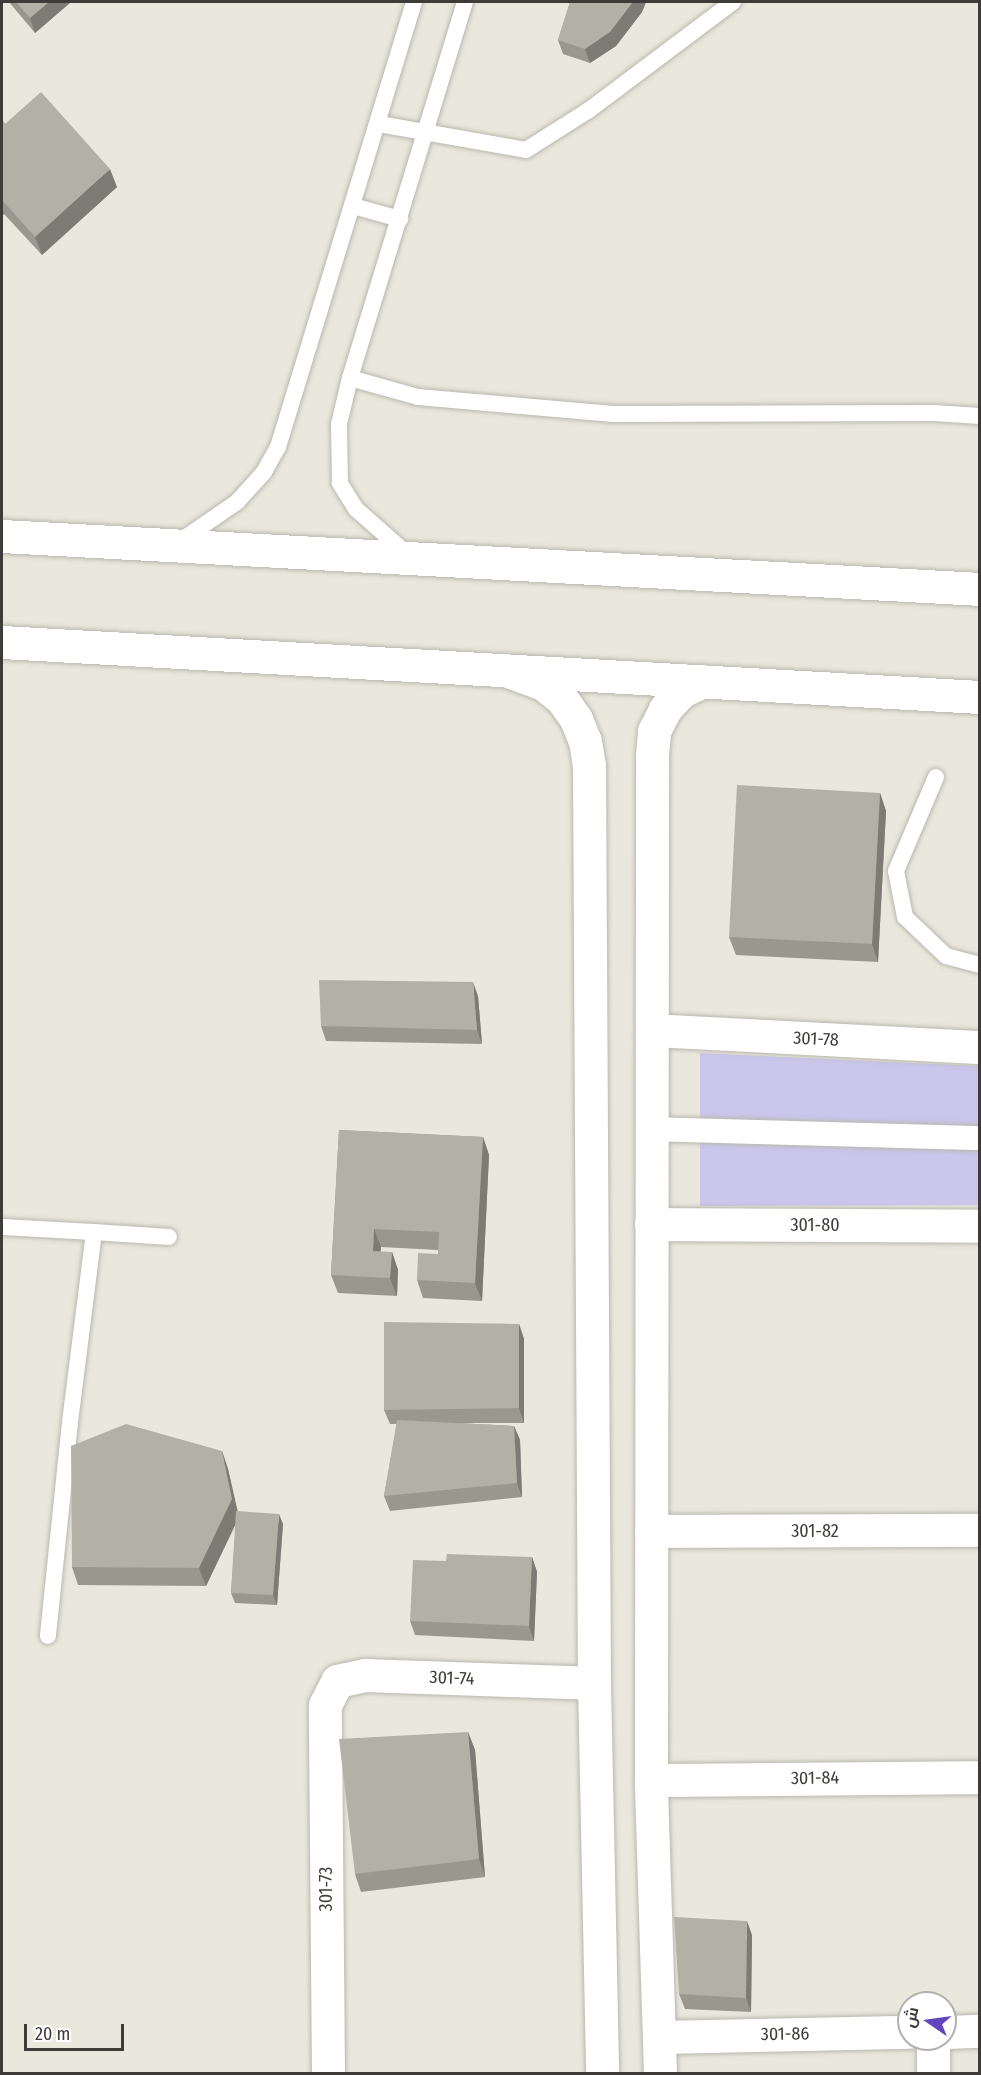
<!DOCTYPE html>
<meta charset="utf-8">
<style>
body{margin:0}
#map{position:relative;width:981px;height:2075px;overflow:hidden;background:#eae7dd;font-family:"Fira Sans Condensed",Cairo,sans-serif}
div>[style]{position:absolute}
.green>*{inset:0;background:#cac6ec}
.roads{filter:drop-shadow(0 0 2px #bab7ad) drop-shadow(0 0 2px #bab7ad)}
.service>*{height:16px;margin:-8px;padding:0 8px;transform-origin:8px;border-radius:8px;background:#fff}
.pedestrian>*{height:24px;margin:-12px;padding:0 12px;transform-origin:12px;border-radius:12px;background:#fff}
.minor>*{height:33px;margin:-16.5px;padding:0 16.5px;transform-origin:16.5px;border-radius:16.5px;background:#fff}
.secondary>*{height:33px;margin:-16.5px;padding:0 16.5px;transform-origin:16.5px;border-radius:16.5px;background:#fff}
.trunk>*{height:33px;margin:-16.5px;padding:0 16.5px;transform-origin:16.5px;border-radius:16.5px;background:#fff}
.wall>*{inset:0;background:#9a978f}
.shaded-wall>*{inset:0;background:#7d7b74}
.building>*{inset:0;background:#b3b0a6}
span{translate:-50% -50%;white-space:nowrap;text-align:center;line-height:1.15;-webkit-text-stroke:4.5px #fff;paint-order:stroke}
.street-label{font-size:18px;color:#3d3c38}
.frame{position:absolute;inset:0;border:3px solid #3d3c38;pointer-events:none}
.north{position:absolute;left:897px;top:1991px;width:60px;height:60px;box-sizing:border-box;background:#fff;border:2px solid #b1b1af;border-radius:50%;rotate:283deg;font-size:16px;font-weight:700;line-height:24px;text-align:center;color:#3d3c38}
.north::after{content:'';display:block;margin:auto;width:21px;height:27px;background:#6245be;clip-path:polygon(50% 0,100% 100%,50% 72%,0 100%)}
.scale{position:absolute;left:24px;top:2024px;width:100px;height:27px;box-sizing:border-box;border:3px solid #3d3c38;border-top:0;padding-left:8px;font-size:18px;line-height:21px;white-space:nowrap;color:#3d3c38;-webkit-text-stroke:4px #fff;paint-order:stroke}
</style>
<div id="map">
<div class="green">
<div style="clip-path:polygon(700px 1053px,979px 1066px,979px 1205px,700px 1206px)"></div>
</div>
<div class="roads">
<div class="service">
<div style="left:379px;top:124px;width:149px;rotate:10deg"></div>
<div style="left:526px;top:150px;width:75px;rotate:-32.4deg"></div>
<div style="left:589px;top:110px;width:180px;rotate:-36.9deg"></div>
<div style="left:353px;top:206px;width:49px;rotate:15.5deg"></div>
<div style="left:350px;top:378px;width:71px;rotate:15.6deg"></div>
<div style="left:418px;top:397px;width:196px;rotate:5deg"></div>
<div style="left:613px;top:414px;width:321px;rotate:-0.2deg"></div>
<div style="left:934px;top:413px;width:46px;rotate:3.7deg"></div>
<div style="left:179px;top:542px;width:70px;rotate:-34.6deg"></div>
<div style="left:237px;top:502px;width:40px;rotate:-48deg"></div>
<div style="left:264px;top:472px;width:29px;rotate:-61deg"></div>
<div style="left:278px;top:447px;width:465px;rotate:-73deg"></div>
<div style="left:407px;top:554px;width:68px;rotate:-138.6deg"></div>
<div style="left:356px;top:509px;width:31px;rotate:-122deg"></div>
<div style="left:340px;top:483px;width:59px;rotate:-91deg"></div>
<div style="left:339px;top:424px;width:47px;rotate:-76.6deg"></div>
<div style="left:350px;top:378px;width:393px;rotate:-73deg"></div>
<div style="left:936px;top:777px;width:102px;rotate:113.1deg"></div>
<div style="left:896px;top:871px;width:47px;rotate:78.9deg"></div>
<div style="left:905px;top:917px;width:57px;rotate:43.6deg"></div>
<div style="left:946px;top:956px;width:35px;rotate:15deg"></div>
<div style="left:2px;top:1227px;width:92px;rotate:3.1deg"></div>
<div style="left:94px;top:1232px;width:192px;rotate:97.2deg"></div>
<div style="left:70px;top:1422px;width:215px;rotate:95.9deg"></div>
<div style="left:94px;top:1232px;width:75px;rotate:3.8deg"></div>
</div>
<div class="pedestrian">
<div style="left:651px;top:1129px;width:329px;rotate:1.6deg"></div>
</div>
<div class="minor">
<div style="left:652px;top:1030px;width:328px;rotate:3deg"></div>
<div style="left:651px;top:1224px;width:329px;rotate:0.3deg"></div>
<div style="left:651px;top:1531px;width:329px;rotate:-0.2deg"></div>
<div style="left:651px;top:1780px;width:329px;rotate:-0.5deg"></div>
<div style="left:945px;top:2032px;width:35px;rotate:-2deg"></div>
<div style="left:661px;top:2037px;width:248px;rotate:-1.2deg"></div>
<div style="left:933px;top:2039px;width:35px;rotate:90deg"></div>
<div style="left:328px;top:2074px;width:369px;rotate:-90.5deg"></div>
<div style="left:325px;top:1705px;width:27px;rotate:-63deg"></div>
<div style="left:337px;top:1681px;width:30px;rotate:-12deg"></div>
<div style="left:366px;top:1675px;width:228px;rotate:2deg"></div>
</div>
<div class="secondary">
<div style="left:508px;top:671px;width:37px;rotate:20deg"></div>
<div style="left:543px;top:684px;width:24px;rotate:38deg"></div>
<div style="left:562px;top:699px;width:24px;rotate:55deg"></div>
<div style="left:576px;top:719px;width:24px;rotate:68deg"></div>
<div style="left:585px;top:741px;width:24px;rotate:81deg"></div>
<div style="left:589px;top:765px;width:918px;rotate:89.69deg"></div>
<div style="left:594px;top:1683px;width:391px;rotate:88.8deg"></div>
<div style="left:660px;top:2074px;width:294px;rotate:-91.8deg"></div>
<div style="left:651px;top:1780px;width:1025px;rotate:-89.94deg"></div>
<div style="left:652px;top:755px;width:24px;rotate:-85deg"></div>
<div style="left:654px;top:731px;width:25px;rotate:-63deg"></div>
<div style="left:665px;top:709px;width:25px;rotate:-47deg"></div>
<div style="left:682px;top:691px;width:23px;rotate:-25deg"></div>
</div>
<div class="trunk">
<div style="left:2px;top:536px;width:979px;rotate:3.1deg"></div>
<div style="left:2px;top:642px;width:980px;rotate:3.22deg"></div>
</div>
</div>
<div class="wall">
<div style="clip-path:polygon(9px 2px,71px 2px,35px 33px)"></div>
<div style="clip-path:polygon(570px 2px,646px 2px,642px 12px,616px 46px,590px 63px,563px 54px,558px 40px)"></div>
<div style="clip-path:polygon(2px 119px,5px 124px,117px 187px,42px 255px,4px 214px,2px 216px)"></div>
<div style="clip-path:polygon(880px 793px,886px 811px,878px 962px,736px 955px,729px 937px)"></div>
<div style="clip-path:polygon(478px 996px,482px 1044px,326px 1041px,321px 1026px)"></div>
<div style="clip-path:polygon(339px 1130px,483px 1137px,489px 1155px,482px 1301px,423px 1298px,417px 1280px,438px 1254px,438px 1250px,381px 1247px,380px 1252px,392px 1252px,398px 1270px,397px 1296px,338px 1293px,331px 1275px)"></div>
<div style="clip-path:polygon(519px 1324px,524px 1339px,524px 1423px,458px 1423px,514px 1426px,520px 1440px,522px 1497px,390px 1511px,384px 1496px,397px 1424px,390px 1424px,384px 1410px)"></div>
<div style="clip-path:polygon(222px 1451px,228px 1469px,237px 1511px,283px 1524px,277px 1605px,235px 1603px,231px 1593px,236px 1523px,206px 1586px,78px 1585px,72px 1567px)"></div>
<div style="clip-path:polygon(532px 1557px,537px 1572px,534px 1641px,415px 1635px,410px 1621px,446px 1561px)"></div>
<div style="clip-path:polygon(468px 1732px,475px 1750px,485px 1877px,361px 1892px,355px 1874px)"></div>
<div style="clip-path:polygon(752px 1935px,751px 2012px,685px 2009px,679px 1994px)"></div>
</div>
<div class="shaded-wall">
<div style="clip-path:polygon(49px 2px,71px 2px,35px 33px,30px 18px)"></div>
<div style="clip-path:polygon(633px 2px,646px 2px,642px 12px,616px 46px,590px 63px,585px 49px)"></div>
<div style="clip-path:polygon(110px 169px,117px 187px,42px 255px,35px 237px)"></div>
<div style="clip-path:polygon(2px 206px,4px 214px,2px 216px)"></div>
<div style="clip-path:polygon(880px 793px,886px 811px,878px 962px,872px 944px)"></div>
<div style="clip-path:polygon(473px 982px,478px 996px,482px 1044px,477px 1030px)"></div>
<div style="clip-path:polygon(483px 1137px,489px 1155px,482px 1301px,475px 1283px)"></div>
<div style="clip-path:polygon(374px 1229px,381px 1247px,379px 1269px,373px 1251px)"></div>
<div style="clip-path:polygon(392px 1252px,398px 1270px,397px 1296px,390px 1278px)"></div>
<div style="clip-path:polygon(519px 1324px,524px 1339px,524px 1423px,519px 1408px)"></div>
<div style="clip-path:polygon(514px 1426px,520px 1440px,522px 1497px,517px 1483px)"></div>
<div style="clip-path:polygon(222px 1451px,228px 1469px,239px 1517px,206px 1586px,199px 1568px)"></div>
<div style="clip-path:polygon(279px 1514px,283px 1524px,277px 1605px,273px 1595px)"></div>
<div style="clip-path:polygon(532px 1557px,537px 1572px,534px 1641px,529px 1626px)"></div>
<div style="clip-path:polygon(468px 1732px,475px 1750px,485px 1877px,479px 1859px)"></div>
<div style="clip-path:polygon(747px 1921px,752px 1935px,751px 2012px,746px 1998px)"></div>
</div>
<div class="building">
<div style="clip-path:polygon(16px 2px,49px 2px,30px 18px)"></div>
<div style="clip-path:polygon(570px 2px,633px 2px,610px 32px,585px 49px,558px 40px)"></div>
<div style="clip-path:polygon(41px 92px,110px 169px,35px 237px,2px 200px,2px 119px,5px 124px)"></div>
<div style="clip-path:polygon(737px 785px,880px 793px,872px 944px,729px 937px)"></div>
<div style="clip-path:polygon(319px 980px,473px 982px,477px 1030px,321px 1026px)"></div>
<div style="clip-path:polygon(339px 1130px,483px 1137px,475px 1283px,417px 1280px,418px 1253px,438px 1254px,439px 1232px,374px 1229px,373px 1251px,392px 1252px,390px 1278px,331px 1275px)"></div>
<div style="clip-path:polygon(384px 1322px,519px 1324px,519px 1408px,384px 1410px)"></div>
<div style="clip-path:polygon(397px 1420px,514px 1426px,517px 1483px,384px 1496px)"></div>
<div style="clip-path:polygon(126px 1424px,222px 1451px,232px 1499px,199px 1568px,72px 1567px,71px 1446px)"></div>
<div style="clip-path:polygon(236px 1511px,279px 1514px,273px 1595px,231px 1593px)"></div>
<div style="clip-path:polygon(447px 1554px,532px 1557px,529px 1626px,410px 1621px,413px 1560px,446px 1561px)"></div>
<div style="clip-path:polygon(468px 1732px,479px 1859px,355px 1874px,339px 1739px)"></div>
<div style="clip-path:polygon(674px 1917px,747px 1921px,746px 1998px,679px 1994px)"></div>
</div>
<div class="street-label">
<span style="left:816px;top:1039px;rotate:3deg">301-78</span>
<span style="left:815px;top:1225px">301-80</span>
<span style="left:815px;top:1531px">301-82</span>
<span style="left:452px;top:1678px;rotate:2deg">301-74</span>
<span style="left:815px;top:1778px;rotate:-1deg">301-84</span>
<span style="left:326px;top:1889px;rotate:-90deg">301-73</span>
<span style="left:785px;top:2034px;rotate:-1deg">301-86</span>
</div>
<div class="frame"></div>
<div class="north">ش</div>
<div class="scale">20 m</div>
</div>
